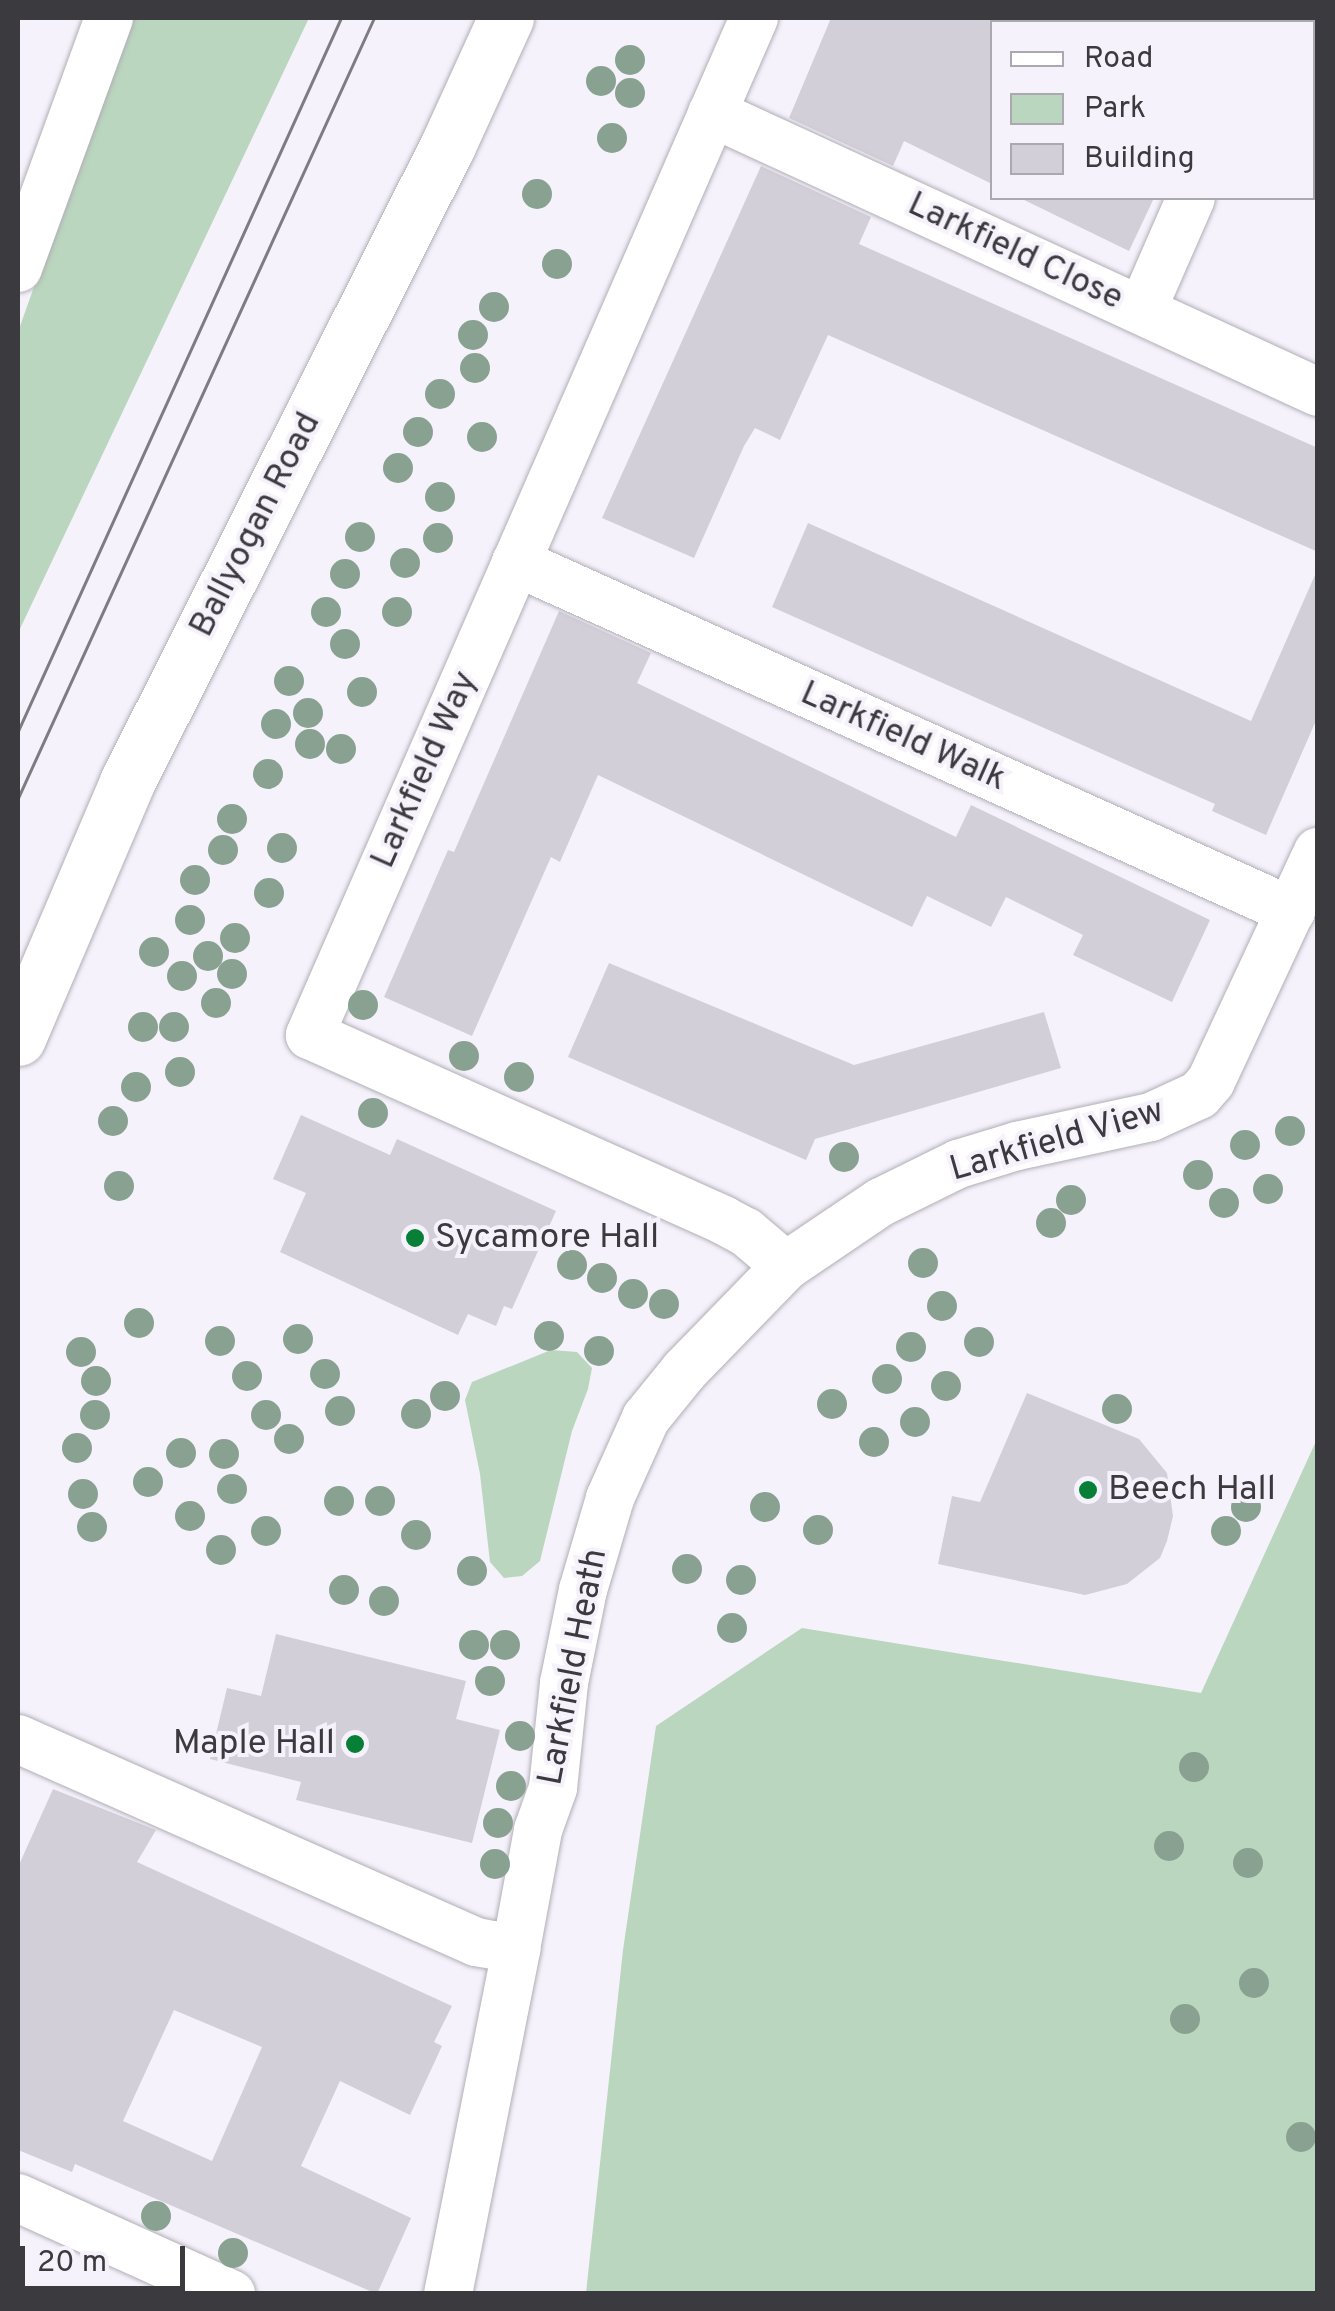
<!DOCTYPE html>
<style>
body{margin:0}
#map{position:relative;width:1335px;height:2311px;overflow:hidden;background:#f5f2fb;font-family:Overpass,sans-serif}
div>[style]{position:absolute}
.green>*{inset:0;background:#bad6be}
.building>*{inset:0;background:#d2cfd8}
.roads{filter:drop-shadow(0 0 2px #b1aeb6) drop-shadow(0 0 2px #b1aeb6)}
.minor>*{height:48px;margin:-24px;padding:0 24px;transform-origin:24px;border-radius:24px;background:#fff}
.tertiary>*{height:55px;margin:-27.5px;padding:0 27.5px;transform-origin:27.5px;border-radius:27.5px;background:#fff}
.tram>*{height:2.5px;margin:-1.25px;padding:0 1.25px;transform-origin:1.25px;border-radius:1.25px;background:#7e7c82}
.trees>*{width:30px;height:30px;margin:-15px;border-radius:50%;background:#88a190}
.dots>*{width:28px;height:28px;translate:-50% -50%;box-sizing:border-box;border:5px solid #f5f2fb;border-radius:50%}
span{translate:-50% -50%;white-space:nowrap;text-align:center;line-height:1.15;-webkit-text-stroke:8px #f5f2fb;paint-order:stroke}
.street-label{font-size:35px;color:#3b3a3e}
.poi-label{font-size:35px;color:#3b3a3e}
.left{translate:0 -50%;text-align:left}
.right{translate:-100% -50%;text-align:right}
.frame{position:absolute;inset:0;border:20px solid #3b3a3e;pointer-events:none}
.legend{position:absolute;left:990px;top:20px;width:325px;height:180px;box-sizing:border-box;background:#f5f2fb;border:2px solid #aba8af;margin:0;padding:12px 18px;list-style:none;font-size:30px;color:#3b3a3e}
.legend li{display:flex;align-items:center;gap:20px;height:50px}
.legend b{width:50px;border:2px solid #aba8af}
.scale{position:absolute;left:20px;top:2246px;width:165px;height:45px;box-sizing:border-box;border:5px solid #3b3a3e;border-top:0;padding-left:12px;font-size:30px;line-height:35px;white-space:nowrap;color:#3b3a3e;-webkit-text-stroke:8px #f5f2fb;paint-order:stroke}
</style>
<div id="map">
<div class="green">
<div style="clip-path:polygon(129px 18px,309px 18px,18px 633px,18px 332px)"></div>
<div style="clip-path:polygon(551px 1350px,577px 1352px,592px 1368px,588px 1389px,572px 1431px,540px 1561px,522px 1576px,504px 1578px,490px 1562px,480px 1474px,465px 1400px,472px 1382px)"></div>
<div style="clip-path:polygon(1317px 1439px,1317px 2293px,586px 2293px,623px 1950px,656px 1726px,802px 1628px,1201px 1693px)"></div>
</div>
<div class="building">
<div style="clip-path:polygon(831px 18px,992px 18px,992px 184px,904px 141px,893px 166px,789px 118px)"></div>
<div style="clip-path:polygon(761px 166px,871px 217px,859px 244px,1318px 448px,1318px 552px,828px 335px,780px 440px,755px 428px,744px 446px,694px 558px,602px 518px)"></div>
<div style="clip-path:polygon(1020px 198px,1154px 198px,1129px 251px)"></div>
<div style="clip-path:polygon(808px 523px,1251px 721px,1318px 568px,1318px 716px,1266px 835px,1212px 811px,1215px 804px,772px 607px)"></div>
<div style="clip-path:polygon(559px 611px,651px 653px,637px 683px,956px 837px,971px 805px,1210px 920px,1172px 1002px,1073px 955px,1083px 935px,1006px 897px,991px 927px,927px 896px,912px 927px,598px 775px,560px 862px,551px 857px,472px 1036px,384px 997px,448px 850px,454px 852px)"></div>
<div style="clip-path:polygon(609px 963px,854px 1065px,1044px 1012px,1061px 1068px,815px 1139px,806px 1160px,568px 1057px)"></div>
<div style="clip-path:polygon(301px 1115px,390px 1155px,397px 1139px,556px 1211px,512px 1309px,504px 1306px,496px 1326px,468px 1314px,458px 1335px,280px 1252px,306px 1193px,273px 1179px)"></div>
<div style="clip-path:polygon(1027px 1393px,1139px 1439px,1167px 1473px,1173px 1516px,1167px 1541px,1160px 1558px,1127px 1584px,1085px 1595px,938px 1564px,952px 1496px,980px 1502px)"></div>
<div style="clip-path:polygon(276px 1634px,466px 1681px,456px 1719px,500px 1730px,472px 1843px,296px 1800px,301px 1782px,210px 1759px,227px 1688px,261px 1696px)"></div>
<div style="clip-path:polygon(evenodd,53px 1789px,156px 1830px,137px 1862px,452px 2006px,434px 2042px,442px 2046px,410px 2115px,340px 2081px,301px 2166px,411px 2218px,377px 2294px,75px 2164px,72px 2172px,18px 2150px,18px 1867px,53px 1789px,174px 2010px,262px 2047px,212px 2161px,123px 2121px,174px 2010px)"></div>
</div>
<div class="roads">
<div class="minor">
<div style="left:754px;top:18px;width:1110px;rotate:113.59deg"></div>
<div style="left:310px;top:1035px;width:453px;rotate:24.1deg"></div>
<div style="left:723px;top:1220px;width:26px;rotate:28deg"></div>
<div style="left:746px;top:1232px;width:52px;rotate:40.4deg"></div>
<div style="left:1268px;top:22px;width:4px;rotate:-63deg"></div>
<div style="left:712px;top:113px;width:667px;rotate:24.72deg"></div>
<div style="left:18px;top:268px;width:266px;rotate:-70deg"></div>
<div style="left:1142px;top:310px;width:122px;rotate:-66.4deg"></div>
<div style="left:516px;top:562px;width:850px;rotate:24.24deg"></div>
<div style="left:18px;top:1739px;width:501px;rotate:23.9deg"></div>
<div style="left:476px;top:1942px;width:41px;rotate:9.9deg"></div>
<div style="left:516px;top:1949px;width:121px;rotate:-79.5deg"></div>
<div style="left:538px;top:1830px;width:45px;rotate:-70.3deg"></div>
<div style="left:553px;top:1788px;width:106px;rotate:-84deg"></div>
<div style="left:564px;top:1683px;width:95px;rotate:-78.5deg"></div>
<div style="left:583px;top:1590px;width:96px;rotate:-73.6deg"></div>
<div style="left:610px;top:1498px;width:88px;rotate:-65.8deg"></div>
<div style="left:646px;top:1418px;width:62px;rotate:-50.9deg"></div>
<div style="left:685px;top:1370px;width:145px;rotate:-45.8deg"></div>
<div style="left:786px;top:1266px;width:115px;rotate:-34deg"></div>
<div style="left:881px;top:1202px;width:86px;rotate:-26.3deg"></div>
<div style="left:958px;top:1164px;width:62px;rotate:-17deg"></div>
<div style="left:1017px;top:1146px;width:137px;rotate:-12.2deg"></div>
<div style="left:1151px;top:1117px;width:53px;rotate:-24.6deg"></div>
<div style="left:1199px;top:1095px;width:18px;rotate:-49deg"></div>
<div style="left:1211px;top:1081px;width:253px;rotate:-65deg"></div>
<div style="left:18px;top:2198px;width:234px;rotate:24.3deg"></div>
<div style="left:448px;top:2294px;width:352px;rotate:-78.8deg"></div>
</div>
<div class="tertiary">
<div style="left:18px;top:1038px;width:278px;rotate:-66.9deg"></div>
<div style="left:127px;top:782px;width:713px;rotate:-63.26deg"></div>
<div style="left:448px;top:145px;width:140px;rotate:-65.5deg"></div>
</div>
</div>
<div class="tram">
<div style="left:18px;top:731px;width:783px;rotate:-65.63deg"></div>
<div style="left:18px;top:798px;width:857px;rotate:-65.47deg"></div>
</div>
<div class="trees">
<div style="left:630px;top:60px"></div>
<div style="left:601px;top:81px"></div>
<div style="left:630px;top:93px"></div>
<div style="left:612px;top:138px"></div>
<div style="left:537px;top:194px"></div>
<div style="left:557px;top:264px"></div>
<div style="left:494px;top:307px"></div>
<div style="left:473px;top:335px"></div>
<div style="left:475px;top:368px"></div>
<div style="left:440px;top:394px"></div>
<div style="left:418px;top:432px"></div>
<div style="left:482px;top:437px"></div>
<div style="left:398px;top:468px"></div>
<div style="left:440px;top:497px"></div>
<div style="left:360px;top:537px"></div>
<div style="left:438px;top:538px"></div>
<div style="left:405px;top:563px"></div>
<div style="left:345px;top:574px"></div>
<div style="left:326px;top:612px"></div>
<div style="left:397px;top:612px"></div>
<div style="left:345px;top:644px"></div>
<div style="left:289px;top:681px"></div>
<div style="left:362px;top:692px"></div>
<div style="left:308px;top:713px"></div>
<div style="left:276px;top:724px"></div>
<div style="left:310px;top:744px"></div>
<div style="left:341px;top:749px"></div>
<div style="left:268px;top:774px"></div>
<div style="left:232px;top:819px"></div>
<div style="left:282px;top:848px"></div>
<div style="left:223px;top:850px"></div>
<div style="left:195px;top:880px"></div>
<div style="left:269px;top:893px"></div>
<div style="left:190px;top:920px"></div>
<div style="left:235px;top:938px"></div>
<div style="left:154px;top:952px"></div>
<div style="left:208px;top:956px"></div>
<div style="left:232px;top:974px"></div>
<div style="left:182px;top:976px"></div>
<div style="left:216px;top:1003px"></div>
<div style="left:363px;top:1005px"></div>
<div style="left:143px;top:1027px"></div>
<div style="left:174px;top:1027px"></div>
<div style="left:464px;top:1056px"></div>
<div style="left:180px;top:1072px"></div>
<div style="left:519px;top:1077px"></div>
<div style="left:136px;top:1087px"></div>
<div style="left:373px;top:1113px"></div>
<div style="left:113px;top:1121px"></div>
<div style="left:1290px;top:1131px"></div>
<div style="left:1245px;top:1145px"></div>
<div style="left:844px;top:1157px"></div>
<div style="left:1198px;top:1175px"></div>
<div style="left:119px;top:1186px"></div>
<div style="left:1268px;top:1189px"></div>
<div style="left:1071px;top:1200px"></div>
<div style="left:1224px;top:1203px"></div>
<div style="left:1051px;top:1223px"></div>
<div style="left:923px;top:1263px"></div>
<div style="left:572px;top:1265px"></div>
<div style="left:602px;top:1278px"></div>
<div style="left:633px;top:1294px"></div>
<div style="left:664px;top:1304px"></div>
<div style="left:942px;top:1306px"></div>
<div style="left:139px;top:1323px"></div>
<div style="left:549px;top:1336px"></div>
<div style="left:298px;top:1339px"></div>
<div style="left:220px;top:1341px"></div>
<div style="left:979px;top:1342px"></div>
<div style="left:911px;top:1347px"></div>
<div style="left:599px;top:1351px"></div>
<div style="left:81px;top:1352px"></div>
<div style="left:325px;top:1374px"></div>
<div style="left:247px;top:1376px"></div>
<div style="left:887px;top:1379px"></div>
<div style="left:96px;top:1381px"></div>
<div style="left:946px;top:1386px"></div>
<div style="left:445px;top:1396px"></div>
<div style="left:832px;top:1404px"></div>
<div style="left:1117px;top:1409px"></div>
<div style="left:340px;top:1411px"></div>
<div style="left:416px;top:1414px"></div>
<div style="left:95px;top:1415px"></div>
<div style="left:266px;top:1415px"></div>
<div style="left:915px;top:1422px"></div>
<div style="left:289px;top:1439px"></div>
<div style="left:874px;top:1442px"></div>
<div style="left:77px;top:1448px"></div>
<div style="left:181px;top:1453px"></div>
<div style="left:224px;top:1454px"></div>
<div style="left:148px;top:1482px"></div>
<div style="left:232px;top:1489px"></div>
<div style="left:83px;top:1494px"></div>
<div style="left:339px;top:1501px"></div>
<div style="left:380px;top:1501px"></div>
<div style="left:765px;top:1507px"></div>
<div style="left:1246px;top:1507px"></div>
<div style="left:190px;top:1516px"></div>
<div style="left:92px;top:1527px"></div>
<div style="left:818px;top:1530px"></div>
<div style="left:266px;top:1531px"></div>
<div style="left:1226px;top:1531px"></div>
<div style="left:416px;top:1535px"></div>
<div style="left:221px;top:1550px"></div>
<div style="left:687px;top:1569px"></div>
<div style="left:472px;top:1571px"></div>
<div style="left:741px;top:1580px"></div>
<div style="left:344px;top:1590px"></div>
<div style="left:384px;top:1601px"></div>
<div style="left:732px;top:1628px"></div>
<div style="left:474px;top:1645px"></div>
<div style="left:505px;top:1645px"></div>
<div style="left:490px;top:1681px"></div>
<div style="left:520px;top:1736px"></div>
<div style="left:1194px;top:1767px"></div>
<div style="left:511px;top:1786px"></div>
<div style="left:498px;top:1823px"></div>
<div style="left:1169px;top:1846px"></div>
<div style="left:1248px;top:1863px"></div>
<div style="left:495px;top:1864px"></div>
<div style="left:1254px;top:1983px"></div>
<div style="left:1185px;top:2019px"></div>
<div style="left:1301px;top:2137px"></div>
<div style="left:156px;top:2216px"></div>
<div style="left:233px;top:2253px"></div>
</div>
<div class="dots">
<div style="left:415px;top:1238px;background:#087f37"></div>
<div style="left:1088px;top:1490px;background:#087f37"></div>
<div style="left:355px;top:1744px;background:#087f37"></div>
</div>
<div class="street-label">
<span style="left:1015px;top:252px;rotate:25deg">Larkfield Close</span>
<span style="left:256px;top:525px;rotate:-63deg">Ballyogan Road</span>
<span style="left:903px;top:737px;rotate:24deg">Larkfield Walk</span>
<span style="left:425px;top:770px;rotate:-66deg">Larkfield Way</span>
<span style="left:1057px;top:1141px;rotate:-16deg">Larkfield View</span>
<span style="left:574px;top:1667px;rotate:-79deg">Larkfield Heath</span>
</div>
<div class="poi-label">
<span class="left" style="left:435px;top:1238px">Sycamore Hall</span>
<span class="left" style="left:1108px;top:1490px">Beech Hall</span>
<span class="right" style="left:335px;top:1744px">Maple Hall</span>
</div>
<div class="frame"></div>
<ul class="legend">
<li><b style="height:12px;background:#fff"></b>Road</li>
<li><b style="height:28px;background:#bad6be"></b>Park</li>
<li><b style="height:28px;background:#d2cfd8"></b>Building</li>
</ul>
<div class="scale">20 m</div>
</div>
